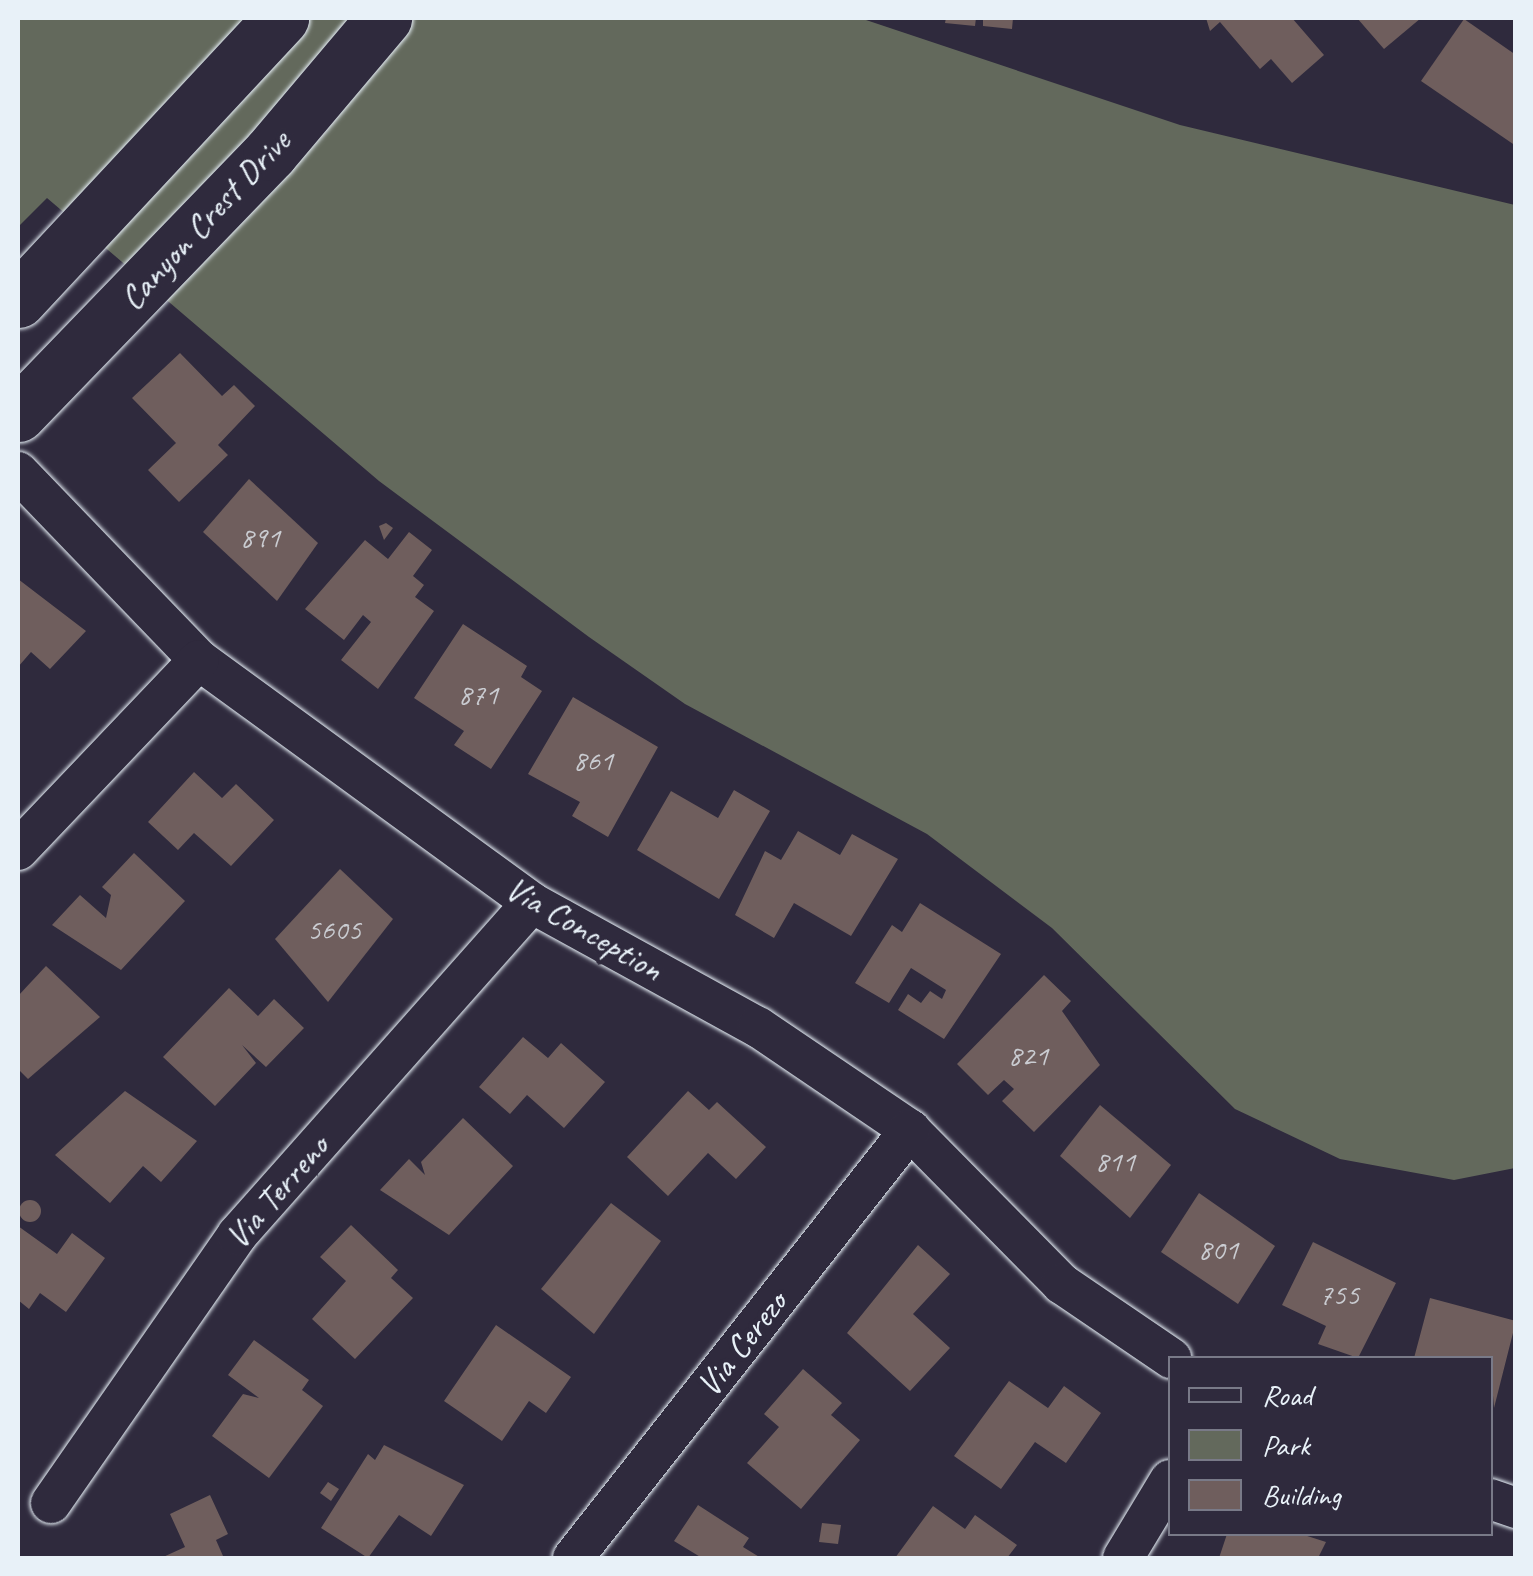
<!DOCTYPE html>
<style>
body{margin:0}
#map{position:relative;width:1533px;height:1576px;overflow:hidden;background:#2f2a3d;font-family:Caveat,sans-serif}
div>[style]{position:absolute}
.green>*{inset:0;background:#63695c}
.building>*{inset:0;background:#6f5e5d}
.round{border-radius:50%}
.roads{filter:drop-shadow(0 0 2px #e8f1f8) drop-shadow(0 0 2px #e8f1f8)}
.minor>*{height:40px;margin:-20px;padding:0 20px;transform-origin:20px;border-radius:20px;background:#2f2a3d}
.secondary>*{height:55px;margin:-27.5px;padding:0 27.5px;transform-origin:27.5px;border-radius:27.5px;background:#2f2a3d}
span{translate:-50% -50%;white-space:nowrap;text-align:center;line-height:1.15;-webkit-text-stroke:9px #2f2a3d;paint-order:stroke}
.number-label{font-size:30px;color:#caccd1}
.number-label span{-webkit-text-stroke-width:0}
.street-label{font-size:35px;color:#e8f1f8}
.frame{position:absolute;inset:0;border:20px solid #e8f1f8;pointer-events:none}
.legend{position:absolute;left:1168px;top:1356px;width:325px;height:180px;box-sizing:border-box;background:#2f2a3d;border:2px solid #797a88;margin:0;padding:12px 18px;list-style:none;font-size:30px;color:#e8f1f8}
.legend li{display:flex;align-items:center;gap:20px;height:50px}
.legend b{width:50px;border:2px solid #797a88}
</style>
<div id="map">
<div class="green">
<div style="clip-path:polygon(18px 18px,860px 18px,1180px 125px,1515px 205px,1515px 1168px,1454px 1180px,1340px 1159px,1235px 1109px,1052px 928px,927px 834px,685px 704px,589px 637px,379px 481px,47px 198px,18px 227px)"></div>
</div>
<div class="building">
<div style="clip-path:polygon(946px 18px,976px 18px,975px 26px,945px 23px)"></div>
<div style="clip-path:polygon(983px 18px,1013px 18px,1012px 29px,983px 26px)"></div>
<div style="clip-path:polygon(1206px 18px,1292px 18px,1324px 55px,1292px 83px,1271px 59px,1260px 69px,1220px 22px,1210px 31px)"></div>
<div style="clip-path:polygon(1357px 18px,1421px 18px,1384px 49px)"></div>
<div style="clip-path:polygon(1464px 19px,1516px 55px,1516px 146px,1421px 81px)"></div>
<div style="clip-path:polygon(180px 353px,222px 396px,234px 385px,255px 406px,218px 445px,228px 455px,179px 502px,148px 470px,176px 443px,132px 398px)"></div>
<div style="clip-path:polygon(249px 479px,318px 543px,277px 601px,203px 532px)"></div>
<div style="clip-path:polygon(386px 523px,393px 528px,384px 540px,379px 526px)"></div>
<div style="clip-path:polygon(409px 532px,432px 550px,413px 576px,424px 585px,415px 597px,434px 611px,378px 689px,341px 660px,371px 622px,363px 615px,344px 640px,305px 609px,365px 540px,388px 559px)"></div>
<div style="clip-path:polygon(18px 579px,86px 631px,50px 669px,31px 652px,18px 667px)"></div>
<div style="clip-path:polygon(463px 624px,527px 666px,521px 677px,542px 691px,491px 769px,454px 745px,464px 731px,414px 698px)"></div>
<div style="clip-path:polygon(573px 697px,658px 747px,608px 837px,572px 816px,580px 802px,528px 774px)"></div>
<div style="clip-path:polygon(194px 772px,222px 798px,236px 784px,274px 820px,231px 866px,194px 833px,178px 850px,148px 822px)"></div>
<div style="clip-path:polygon(734px 790px,770px 811px,719px 899px,637px 850px,671px 791px,718px 818px)"></div>
<div style="clip-path:polygon(798px 831px,840px 855px,852px 834px,898px 859px,851px 936px,794px 903px,774px 938px,735px 915px,765px 851px,781px 860px)"></div>
<div style="clip-path:polygon(134px 853px,185px 901px,121px 970px,52px 925px,80px 895px,106px 918px,111px 895px,102px 887px)"></div>
<div style="clip-path:polygon(340px 869px,393px 919px,328px 1002px,275px 939px)"></div>
<div style="clip-path:polygon(920px 903px,1001px 954px,944px 1039px,898px 1010px,908px 994px,921px 1003px,930px 991px,942px 999px,946px 990px,911px 968px,889px 1003px,855px 983px,892px 925px,902px 932px)"></div>
<div style="clip-path:polygon(46px 966px,100px 1017px,28px 1079px,18px 1069px,18px 996px)"></div>
<div style="clip-path:polygon(1044px 975px,1071px 1001px,1062px 1011px,1100px 1065px,1034px 1132px,1002px 1101px,1014px 1089px,1004px 1080px,988px 1095px,957px 1064px)"></div>
<div style="clip-path:polygon(229px 988px,258px 1016px,274px 999px,304px 1028px,266px 1067px,242px 1045px,256px 1063px,215px 1106px,163px 1057px)"></div>
<div style="clip-path:polygon(523px 1037px,548px 1058px,561px 1043px,605px 1082px,564px 1128px,527px 1095px,510px 1114px,479px 1087px)"></div>
<div style="clip-path:polygon(125px 1091px,197px 1141px,161px 1182px,143px 1166px,110px 1203px,55px 1155px)"></div>
<div style="clip-path:polygon(688px 1091px,709px 1110px,717px 1102px,766px 1147px,736px 1179px,708px 1153px,668px 1196px,627px 1157px)"></div>
<div style="clip-path:polygon(1100px 1105px,1171px 1165px,1130px 1218px,1060px 1156px)"></div>
<div style="clip-path:polygon(463px 1118px,513px 1166px,449px 1235px,380px 1190px,409px 1159px,425px 1175px,421px 1162px)"></div>
<div style="clip-path:polygon(1199px 1193px,1275px 1246px,1238px 1304px,1161px 1252px)"></div>
<div class="round" style="left:19px;top:1200px;width:22px;height:22px"></div>
<div style="clip-path:polygon(611px 1203px,661px 1241px,594px 1334px,541px 1289px)"></div>
<div style="clip-path:polygon(351px 1225px,398px 1270px,391px 1278px,413px 1298px,355px 1359px,312px 1319px,346px 1281px,320px 1257px)"></div>
<div style="clip-path:polygon(18px 1226px,57px 1254px,72px 1233px,105px 1258px,66px 1312px,40px 1293px,29px 1309px,18px 1300px)"></div>
<div style="clip-path:polygon(1313px 1242px,1396px 1283px,1358px 1358px,1318px 1344px,1326px 1326px,1282px 1305px)"></div>
<div style="clip-path:polygon(918px 1245px,950px 1274px,913px 1314px,950px 1348px,910px 1391px,847px 1333px)"></div>
<div style="clip-path:polygon(1430px 1298px,1516px 1321px,1494px 1408px,1490px 1358px,1414px 1358px)"></div>
<div style="clip-path:polygon(496px 1325px,571px 1377px,546px 1413px,529px 1401px,502px 1441px,444px 1401px)"></div>
<div style="clip-path:polygon(254px 1340px,309px 1380px,302px 1390px,323px 1406px,269px 1478px,212px 1436px,243px 1394px,259px 1398px,228px 1375px)"></div>
<div style="clip-path:polygon(803px 1369px,842px 1403px,831px 1415px,860px 1440px,801px 1509px,747px 1463px,779px 1427px,764px 1414px)"></div>
<div style="clip-path:polygon(1009px 1381px,1048px 1408px,1064px 1386px,1101px 1413px,1066px 1463px,1035px 1442px,1001px 1489px,954px 1456px)"></div>
<div style="clip-path:polygon(384px 1445px,464px 1485px,431px 1536px,399px 1515px,368px 1558px,321px 1528px,368px 1454px,375px 1460px)"></div>
<div style="clip-path:polygon(328px 1482px,339px 1489px,331px 1501px,320px 1493px)"></div>
<div style="clip-path:polygon(210px 1495px,228px 1534px,216px 1540px,223px 1556px,161px 1558px,185px 1547px,170px 1514px)"></div>
<div style="clip-path:polygon(698px 1505px,749px 1538px,743px 1547px,761px 1558px,702px 1558px,674px 1541px)"></div>
<div style="clip-path:polygon(933px 1506px,965px 1529px,975px 1515px,1017px 1545px,1007px 1558px,895px 1558px)"></div>
<div style="clip-path:polygon(822px 1523px,841px 1525px,838px 1544px,819px 1542px)"></div>
<div style="clip-path:polygon(1227px 1534px,1301px 1534px,1326px 1542px,1318px 1558px,1219px 1558px)"></div>
</div>
<div class="roads">
<div class="minor">
<div style="left:18px;top:472px;width:261px;rotate:46.1deg"></div>
<div style="left:199px;top:660px;width:412px;rotate:36.1deg"></div>
<div style="left:532px;top:903px;width:258px;rotate:28.8deg"></div>
<div style="left:758px;top:1027px;width:184px;rotate:34.1deg"></div>
<div style="left:910px;top:1130px;width:216px;rotate:45.4deg"></div>
<div style="left:1062px;top:1284px;width:132px;rotate:34.2deg"></div>
<div style="left:18px;top:850px;width:262px;rotate:-46.4deg"></div>
<div style="left:1490px;top:1499px;width:28px;rotate:19deg"></div>
<div style="left:51px;top:1503px;width:326px;rotate:-55.2deg"></div>
<div style="left:237px;top:1235px;width:444px;rotate:-48.4deg"></div>
<div style="left:573px;top:1558px;width:545px;rotate:-51.78deg"></div>
<div style="left:1123px;top:1558px;width:91px;rotate:-58.9deg"></div>
</div>
<div class="secondary">
<div style="left:18px;top:300px;width:386px;rotate:-47deg"></div>
<div style="left:18px;top:414px;width:363px;rotate:-46deg"></div>
<div style="left:270px;top:153px;width:177px;rotate:-49.8deg"></div>
</div>
</div>
<div class="number-label">
<span style="left:260px;top:537px">891</span>
<span style="left:478px;top:694px">871</span>
<span style="left:593px;top:760px">861</span>
<span style="left:334px;top:929px">5605</span>
<span style="left:1028px;top:1055px">821</span>
<span style="left:1115px;top:1161px">811</span>
<span style="left:1218px;top:1249px">801</span>
<span style="left:1339px;top:1294px">755</span>
</div>
<div class="street-label">
<span style="left:205px;top:220px;rotate:-47deg">Canyon Crest Drive</span>
<span style="left:584px;top:929px;rotate:30deg">Via Conception</span>
<span style="left:277px;top:1192px;rotate:-49deg">Via Terreno</span>
<span style="left:742px;top:1344px;rotate:-52deg">Via Cerezo</span>
</div>
<div class="frame"></div>
<ul class="legend">
<li><b style="height:12px;background:#2f2a3d"></b>Road</li>
<li><b style="height:28px;background:#63695c"></b>Park</li>
<li><b style="height:28px;background:#6f5e5d"></b>Building</li>
</ul>
</div>
